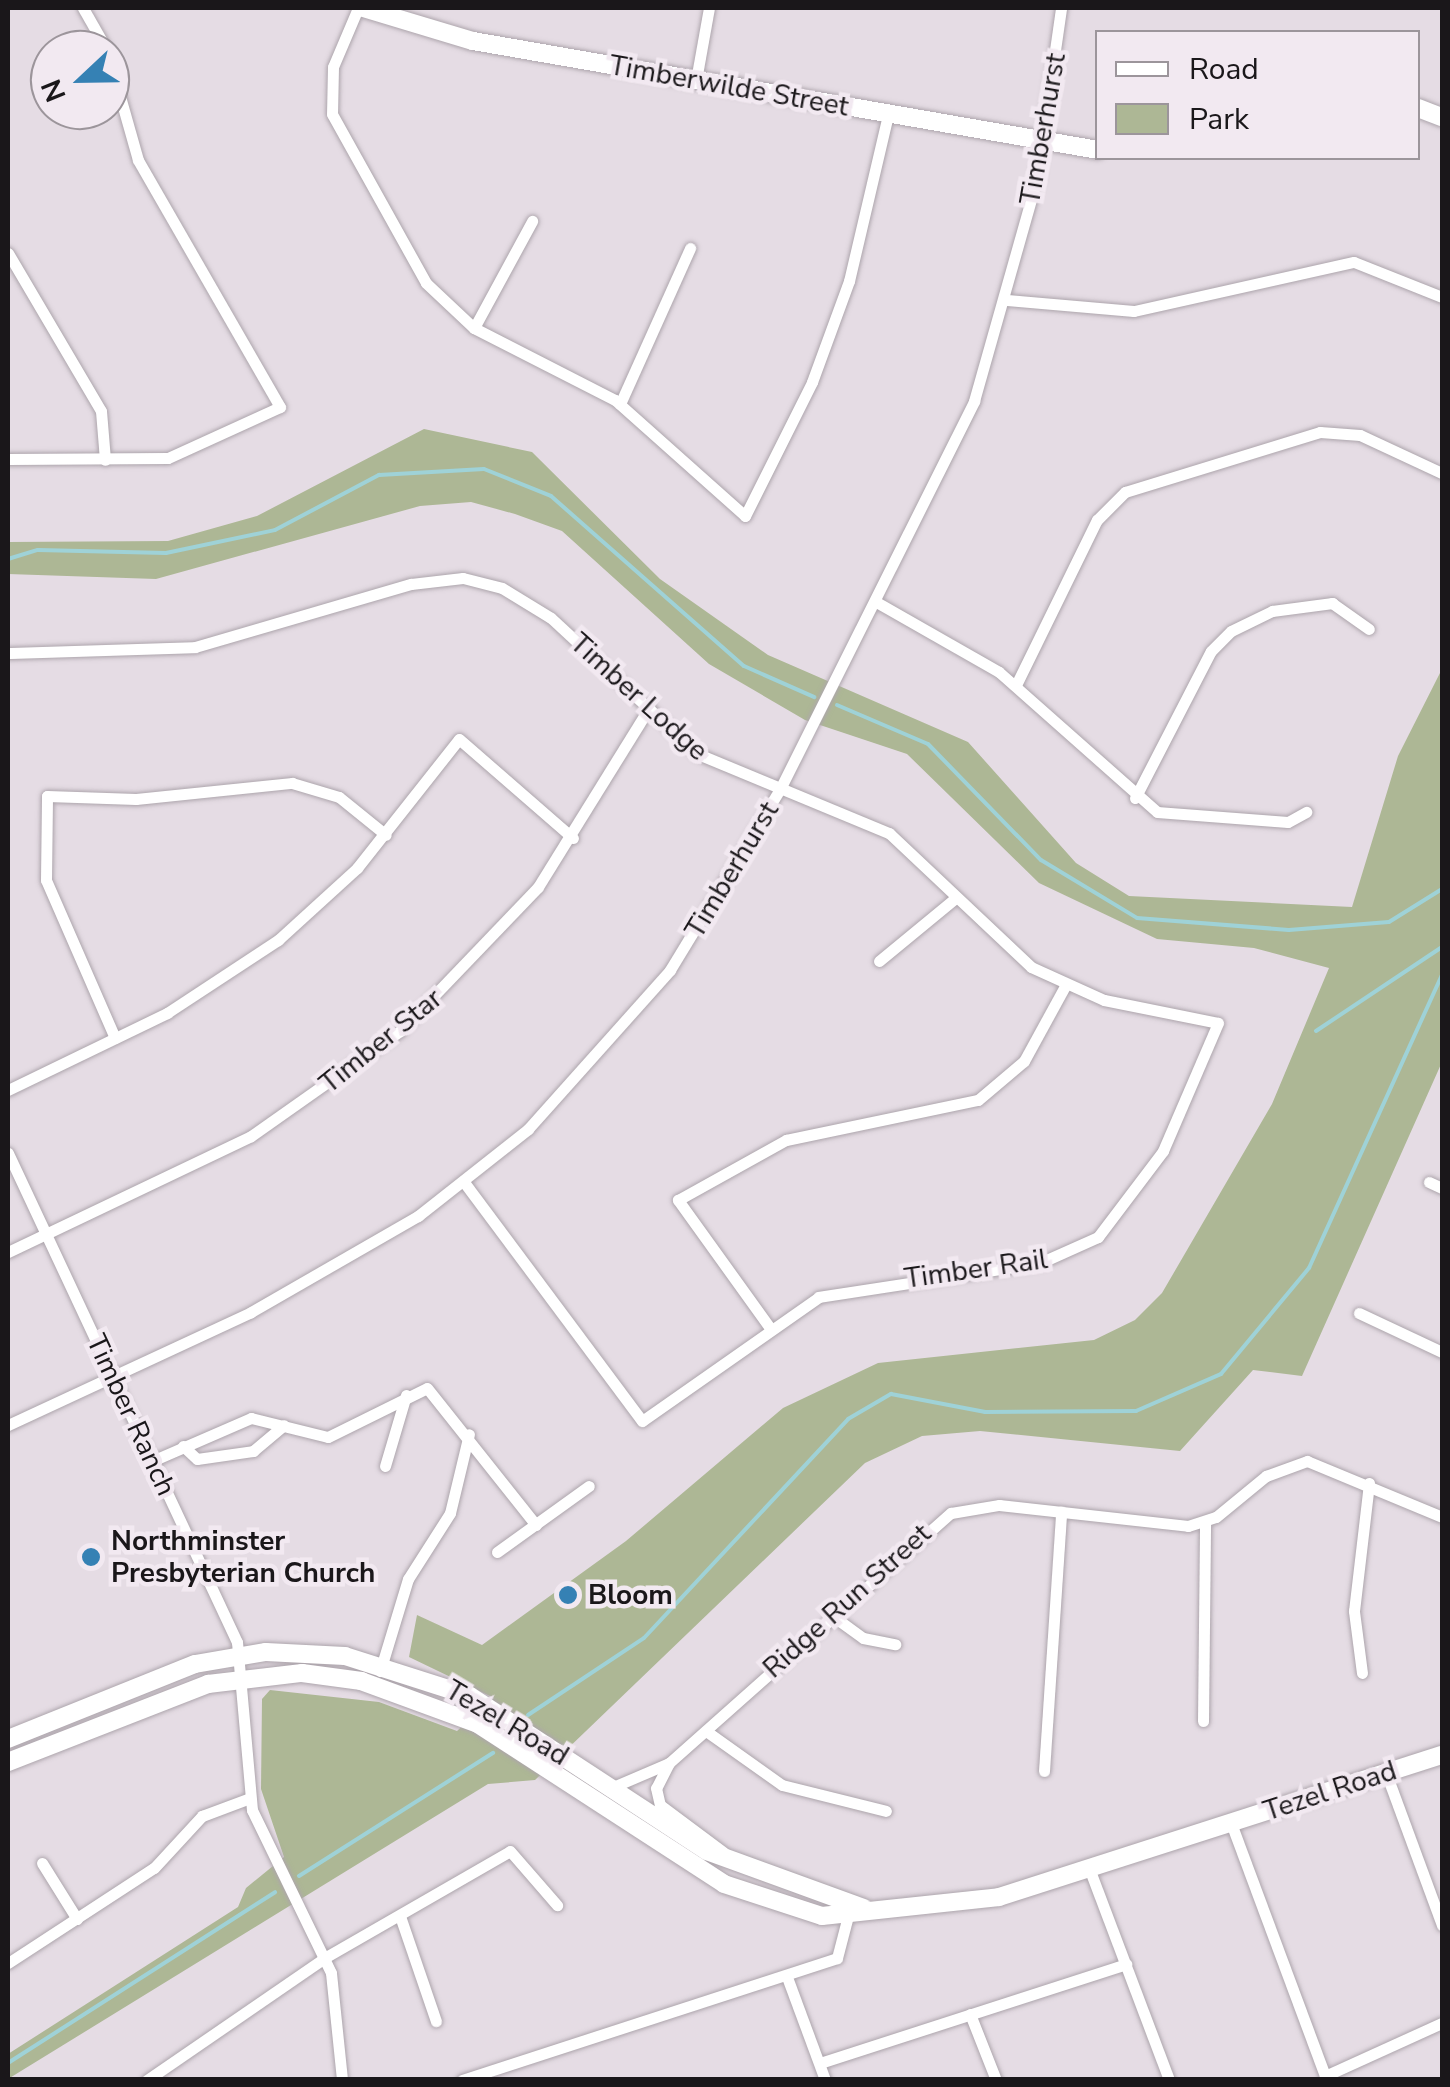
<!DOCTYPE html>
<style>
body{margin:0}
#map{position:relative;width:1450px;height:2087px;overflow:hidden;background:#e5dce4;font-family:"Nunito Sans",sans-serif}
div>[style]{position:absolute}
.green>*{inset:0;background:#adb795}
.stream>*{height:4px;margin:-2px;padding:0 2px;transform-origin:2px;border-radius:2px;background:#9fd2d7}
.roads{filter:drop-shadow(0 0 2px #ada5ac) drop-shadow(0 0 2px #ada5ac)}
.street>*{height:11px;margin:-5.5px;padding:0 5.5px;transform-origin:5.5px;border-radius:5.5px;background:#fff}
.secondary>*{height:18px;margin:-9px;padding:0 9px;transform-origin:9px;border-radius:9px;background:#fff}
.dots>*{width:28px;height:28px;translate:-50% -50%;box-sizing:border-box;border:5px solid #f2e9f1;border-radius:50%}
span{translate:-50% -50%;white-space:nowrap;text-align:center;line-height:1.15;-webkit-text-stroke:9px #f2e9f1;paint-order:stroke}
.street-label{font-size:28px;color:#1a171a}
.poi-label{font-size:28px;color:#1a171a;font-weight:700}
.left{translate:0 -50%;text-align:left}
.frame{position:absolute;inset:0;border:10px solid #1a171a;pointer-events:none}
.legend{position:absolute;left:1095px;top:30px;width:325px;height:130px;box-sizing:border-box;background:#f2e9f1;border:2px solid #9c959b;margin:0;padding:12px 18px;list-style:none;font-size:30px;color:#1a171a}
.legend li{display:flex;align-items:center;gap:20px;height:50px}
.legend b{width:50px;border:2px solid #9c959b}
.north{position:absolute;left:30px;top:30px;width:100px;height:100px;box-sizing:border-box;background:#f2e9f1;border:2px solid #9c959b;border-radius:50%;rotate:248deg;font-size:28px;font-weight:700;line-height:40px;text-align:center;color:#1a171a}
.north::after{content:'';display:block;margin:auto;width:35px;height:45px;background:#3581b4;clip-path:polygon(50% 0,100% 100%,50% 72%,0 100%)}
</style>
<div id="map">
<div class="green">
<div style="clip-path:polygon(424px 429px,532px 452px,660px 579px,768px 655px,968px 742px,1076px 863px,1129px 896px,1352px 907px,1398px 756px,1442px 669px,1442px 1062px,1302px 1376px,1253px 1370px,1180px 1451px,980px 1431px,922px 1436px,865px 1463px,535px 1780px,488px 1784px,8px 2079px,8px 2054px,238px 1907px,246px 1888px,284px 1857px,261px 1789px,262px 1699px,270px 1690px,379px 1702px,457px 1731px,494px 1698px,409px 1657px,417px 1615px,482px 1645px,626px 1541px,783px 1408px,878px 1363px,1094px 1340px,1135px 1320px,1162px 1293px,1272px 1104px,1329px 968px,1254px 948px,1157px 939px,1039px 883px,907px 754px,805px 720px,709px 664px,562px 531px,515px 514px,471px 502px,420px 506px,156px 579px,8px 574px,8px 542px,168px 541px,257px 516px)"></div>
</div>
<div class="stream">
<div style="left:8px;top:559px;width:31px;rotate:-17deg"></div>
<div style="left:38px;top:550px;width:128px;rotate:1.3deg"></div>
<div style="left:166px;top:553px;width:111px;rotate:-11.9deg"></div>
<div style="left:275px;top:530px;width:118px;rotate:-27.9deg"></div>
<div style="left:379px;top:475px;width:105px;rotate:-3.3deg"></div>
<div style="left:484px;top:469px;width:72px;rotate:21.9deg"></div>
<div style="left:551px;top:496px;width:257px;rotate:41.4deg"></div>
<div style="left:744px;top:666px;width:77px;rotate:23.9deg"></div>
<div style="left:837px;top:705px;width:99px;rotate:23.2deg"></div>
<div style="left:928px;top:744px;width:162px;rotate:45.8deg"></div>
<div style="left:1041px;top:860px;width:112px;rotate:31.1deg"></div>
<div style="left:1137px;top:918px;width:152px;rotate:4.5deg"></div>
<div style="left:1289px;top:930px;width:100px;rotate:-4.6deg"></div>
<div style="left:1389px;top:922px;width:62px;rotate:-31.9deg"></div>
<div style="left:1442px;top:831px;width:44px;rotate:90deg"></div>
<div style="left:1316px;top:1031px;width:151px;rotate:-33.7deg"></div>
<div style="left:528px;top:1715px;width:139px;rotate:-33.6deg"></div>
<div style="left:644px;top:1638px;width:299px;rotate:-47deg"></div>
<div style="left:848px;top:1419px;width:50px;rotate:-30.2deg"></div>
<div style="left:891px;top:1394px;width:96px;rotate:10.8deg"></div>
<div style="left:985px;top:1412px;width:151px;rotate:-0.4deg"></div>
<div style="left:1136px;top:1411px;width:93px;rotate:-23.5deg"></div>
<div style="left:1221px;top:1374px;width:138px;rotate:-50.3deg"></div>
<div style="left:1309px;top:1268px;width:322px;rotate:-65.6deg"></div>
<div style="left:299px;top:1876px;width:230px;rotate:-32.4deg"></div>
<div style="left:8px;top:2063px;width:317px;rotate:-32.6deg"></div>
</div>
<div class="roads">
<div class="street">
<div style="left:83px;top:8px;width:48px;rotate:60.3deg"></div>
<div style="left:358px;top:8px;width:64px;rotate:113deg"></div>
<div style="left:333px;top:67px;width:47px;rotate:91.2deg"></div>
<div style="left:332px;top:114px;width:193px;rotate:60.9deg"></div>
<div style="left:426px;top:283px;width:66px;rotate:43.2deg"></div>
<div style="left:474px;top:328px;width:158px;rotate:27.1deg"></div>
<div style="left:615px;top:400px;width:174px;rotate:41.7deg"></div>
<div style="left:745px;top:516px;width:150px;rotate:-63.4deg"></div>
<div style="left:812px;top:382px;width:108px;rotate:-69.9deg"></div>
<div style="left:849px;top:281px;width:171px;rotate:-76.8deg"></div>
<div style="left:696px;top:80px;width:73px;rotate:-79.8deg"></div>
<div style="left:8px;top:253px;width:183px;rotate:59.5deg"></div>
<div style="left:101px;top:411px;width:49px;rotate:85.3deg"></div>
<div style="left:1007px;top:300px;width:127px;rotate:5deg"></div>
<div style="left:1134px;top:311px;width:225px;rotate:-12.6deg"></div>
<div style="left:1354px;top:262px;width:95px;rotate:21.7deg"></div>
<div style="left:474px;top:328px;width:122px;rotate:-61.5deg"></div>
<div style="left:620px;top:404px;width:171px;rotate:-65.8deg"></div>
<div style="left:8px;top:459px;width:160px;rotate:-0.4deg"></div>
<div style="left:168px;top:458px;width:123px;rotate:-24.5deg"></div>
<div style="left:280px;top:407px;width:285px;rotate:-119.9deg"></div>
<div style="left:138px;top:160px;width:103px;rotate:-105.8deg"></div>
<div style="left:878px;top:603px;width:139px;rotate:29.7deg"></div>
<div style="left:999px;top:672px;width:211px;rotate:41.5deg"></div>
<div style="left:1157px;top:812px;width:131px;rotate:4.4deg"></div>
<div style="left:1288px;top:822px;width:21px;rotate:-29deg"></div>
<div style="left:8px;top:653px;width:187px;rotate:-1.8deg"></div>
<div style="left:195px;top:647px;width:225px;rotate:-16.3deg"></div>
<div style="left:411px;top:584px;width:52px;rotate:-6.6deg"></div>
<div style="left:463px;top:578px;width:40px;rotate:14.4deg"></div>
<div style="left:502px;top:588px;width:57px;rotate:31.5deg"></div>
<div style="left:551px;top:618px;width:200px;rotate:42.8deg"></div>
<div style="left:698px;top:754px;width:207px;rotate:22.5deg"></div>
<div style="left:889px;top:833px;width:195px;rotate:43.3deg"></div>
<div style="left:1031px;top:967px;width:80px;rotate:24.3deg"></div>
<div style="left:1104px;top:1000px;width:116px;rotate:11.4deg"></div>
<div style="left:1218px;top:1023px;width:139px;rotate:113.3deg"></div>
<div style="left:1163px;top:1151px;width:108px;rotate:127.1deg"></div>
<div style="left:1098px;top:1237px;width:64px;rotate:155.9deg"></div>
<div style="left:1040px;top:1263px;width:224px;rotate:171.3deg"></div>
<div style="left:819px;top:1297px;width:216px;rotate:145deg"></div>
<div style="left:642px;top:1421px;width:298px;rotate:-126.7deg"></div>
<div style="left:1016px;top:685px;width:184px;rotate:-63.9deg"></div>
<div style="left:1097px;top:520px;width:40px;rotate:-45deg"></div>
<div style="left:1125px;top:492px;width:204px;rotate:-17.1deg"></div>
<div style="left:1320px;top:432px;width:40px;rotate:4.3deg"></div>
<div style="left:1360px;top:435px;width:90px;rotate:24.9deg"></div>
<div style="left:1135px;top:798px;width:165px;rotate:-62.7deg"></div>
<div style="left:1211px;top:651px;width:28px;rotate:-45deg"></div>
<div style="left:1231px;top:631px;width:46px;rotate:-26deg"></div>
<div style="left:1272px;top:611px;width:61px;rotate:-7.6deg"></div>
<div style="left:1332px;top:603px;width:45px;rotate:35.1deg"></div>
<div style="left:879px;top:961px;width:96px;rotate:-39.5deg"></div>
<div style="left:115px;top:1038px;width:172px;rotate:-113.6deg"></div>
<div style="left:46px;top:880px;width:84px;rotate:-89.3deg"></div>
<div style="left:47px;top:796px;width:89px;rotate:1.9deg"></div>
<div style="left:136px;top:799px;width:157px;rotate:-5.9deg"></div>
<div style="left:292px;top:783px;width:49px;rotate:16.6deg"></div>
<div style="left:339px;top:797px;width:60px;rotate:39deg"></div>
<div style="left:8px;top:1090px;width:177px;rotate:-25.8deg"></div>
<div style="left:167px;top:1013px;width:133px;rotate:-33.3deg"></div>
<div style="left:278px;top:940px;width:107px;rotate:-42.3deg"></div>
<div style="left:357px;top:868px;width:164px;rotate:-51.7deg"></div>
<div style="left:459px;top:739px;width:151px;rotate:41deg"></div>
<div style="left:8px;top:1153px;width:540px;rotate:64.91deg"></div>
<div style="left:237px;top:1642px;width:169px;rotate:84.9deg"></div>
<div style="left:252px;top:1810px;width:181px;rotate:64.1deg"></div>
<div style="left:331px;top:1973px;width:108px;rotate:84.1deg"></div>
<div style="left:1429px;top:1182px;width:14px;rotate:25deg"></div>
<div style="left:8px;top:1252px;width:269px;rotate:-25.5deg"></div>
<div style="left:251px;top:1136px;width:182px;rotate:-35.2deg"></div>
<div style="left:400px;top:1031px;width:199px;rotate:-46.2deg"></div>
<div style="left:538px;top:887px;width:211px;rotate:-58.2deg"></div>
<div style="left:1359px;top:1313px;width:92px;rotate:25.2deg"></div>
<div style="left:770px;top:1328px;width:158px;rotate:-125.7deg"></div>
<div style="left:678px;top:1200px;width:124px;rotate:-29.1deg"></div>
<div style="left:786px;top:1140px;width:196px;rotate:-11.8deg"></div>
<div style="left:978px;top:1100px;width:60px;rotate:-40.3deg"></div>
<div style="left:1024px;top:1061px;width:85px;rotate:-61.3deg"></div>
<div style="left:8px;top:1425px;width:268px;rotate:-24.9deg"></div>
<div style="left:251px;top:1312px;width:193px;rotate:-29.9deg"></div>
<div style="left:418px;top:1216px;width:140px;rotate:-38.3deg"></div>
<div style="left:528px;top:1129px;width:213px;rotate:-48.2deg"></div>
<div style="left:670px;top:970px;width:212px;rotate:-58.7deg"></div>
<div style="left:780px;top:789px;width:434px;rotate:-63.4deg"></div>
<div style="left:974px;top:401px;width:228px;rotate:-74.2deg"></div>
<div style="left:1036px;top:182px;width:176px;rotate:-81.8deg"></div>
<div style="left:183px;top:1446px;width:19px;rotate:43deg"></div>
<div style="left:197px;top:1459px;width:57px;rotate:-8.1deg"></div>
<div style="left:253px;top:1451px;width:40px;rotate:-40deg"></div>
<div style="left:152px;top:1461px;width:108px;rotate:-23.5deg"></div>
<div style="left:251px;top:1418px;width:79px;rotate:13.9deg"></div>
<div style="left:328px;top:1437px;width:110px;rotate:-26.3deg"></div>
<div style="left:427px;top:1388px;width:175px;rotate:51.5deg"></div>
<div style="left:385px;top:1466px;width:74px;rotate:-73.5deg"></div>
<div style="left:497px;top:1552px;width:113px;rotate:-35.7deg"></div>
<div style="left:830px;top:1614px;width:41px;rotate:36deg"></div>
<div style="left:863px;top:1638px;width:33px;rotate:11deg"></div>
<div style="left:380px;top:1671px;width:96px;rotate:-73.1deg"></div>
<div style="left:408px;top:1579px;width:78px;rotate:-57.5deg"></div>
<div style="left:450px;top:1513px;width:81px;rotate:-76.5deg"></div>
<div style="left:1362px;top:1673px;width:63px;rotate:-97.4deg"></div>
<div style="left:1354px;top:1611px;width:129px;rotate:-83.3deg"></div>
<div style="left:1203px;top:1721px;width:198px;rotate:-89.4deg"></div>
<div style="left:706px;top:1731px;width:93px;rotate:35.4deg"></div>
<div style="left:782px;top:1785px;width:107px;rotate:14deg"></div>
<div style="left:669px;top:1763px;width:28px;rotate:117deg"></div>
<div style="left:656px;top:1788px;width:17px;rotate:77deg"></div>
<div style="left:660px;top:1805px;width:79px;rotate:36.7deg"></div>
<div style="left:1044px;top:1771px;width:260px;rotate:-86.2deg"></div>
<div style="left:1386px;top:1773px;width:162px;rotate:69.8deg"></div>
<div style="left:613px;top:1787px;width:61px;rotate:-23.2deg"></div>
<div style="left:669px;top:1763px;width:377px;rotate:-41.6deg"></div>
<div style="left:951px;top:1513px;width:49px;rotate:-9.5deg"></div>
<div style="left:999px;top:1505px;width:190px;rotate:6.3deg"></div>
<div style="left:1188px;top:1526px;width:29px;rotate:-18deg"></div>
<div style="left:1216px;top:1517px;width:65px;rotate:-39.4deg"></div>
<div style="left:1266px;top:1476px;width:44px;rotate:-20.1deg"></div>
<div style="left:1307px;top:1461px;width:146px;rotate:22.5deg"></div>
<div style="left:1231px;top:1823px;width:270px;rotate:69.6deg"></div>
<div style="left:1325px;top:2076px;width:128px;rotate:-24.4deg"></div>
<div style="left:42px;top:1863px;width:66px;rotate:58deg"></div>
<div style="left:1089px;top:1868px;width:227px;rotate:69.3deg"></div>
<div style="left:401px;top:1919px;width:108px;rotate:71.1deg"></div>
<div style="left:8px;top:1963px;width:174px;rotate:-33.1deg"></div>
<div style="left:154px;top:1868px;width:71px;rotate:-47.3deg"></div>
<div style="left:202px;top:1816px;width:51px;rotate:-20.6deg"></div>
<div style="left:787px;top:1977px;width:110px;rotate:69.7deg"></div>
<div style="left:970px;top:2014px;width:71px;rotate:68.5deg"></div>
<div style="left:820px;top:2063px;width:322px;rotate:-17.9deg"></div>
<div style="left:147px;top:2080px;width:217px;rotate:-34.5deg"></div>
<div style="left:326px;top:1957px;width:212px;rotate:-29.9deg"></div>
<div style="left:510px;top:1851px;width:72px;rotate:49deg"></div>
<div style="left:462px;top:2080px;width:394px;rotate:-18deg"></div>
<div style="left:837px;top:1958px;width:52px;rotate:-75.4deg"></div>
</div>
<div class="secondary">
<div style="left:363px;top:8px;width:115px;rotate:16.7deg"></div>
<div style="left:473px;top:41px;width:634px;rotate:9.89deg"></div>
<div style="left:1418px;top:108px;width:26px;rotate:21deg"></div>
<div style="left:8px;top:1739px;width:201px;rotate:-21.9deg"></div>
<div style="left:195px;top:1664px;width:72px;rotate:-9.6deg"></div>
<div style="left:266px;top:1652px;width:79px;rotate:2.9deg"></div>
<div style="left:345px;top:1656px;width:131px;rotate:17.7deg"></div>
<div style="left:470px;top:1696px;width:283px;rotate:33.2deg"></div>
<div style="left:707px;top:1851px;width:167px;rotate:20deg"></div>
<div style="left:8px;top:1762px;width:215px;rotate:-21.3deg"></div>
<div style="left:208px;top:1684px;width:95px;rotate:-6.7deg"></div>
<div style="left:302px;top:1673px;width:60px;rotate:7.7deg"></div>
<div style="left:361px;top:1681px;width:125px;rotate:20.2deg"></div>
<div style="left:478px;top:1724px;width:293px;rotate:33deg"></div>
<div style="left:724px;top:1884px;width:103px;rotate:18.1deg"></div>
<div style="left:822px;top:1916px;width:178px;rotate:-6.1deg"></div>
<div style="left:999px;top:1897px;width:465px;rotate:-17.8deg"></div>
</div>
</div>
<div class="dots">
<div style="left:91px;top:1557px;background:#3581b4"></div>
<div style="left:568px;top:1595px;background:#3581b4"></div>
</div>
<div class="street-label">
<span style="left:729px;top:86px;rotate:10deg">Timberwilde Street</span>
<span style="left:1043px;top:129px;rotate:-80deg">Timberhurst</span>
<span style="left:639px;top:697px;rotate:42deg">Timber Lodge</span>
<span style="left:732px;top:870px;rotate:-59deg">Timberhurst</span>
<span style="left:381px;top:1041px;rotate:-39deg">Timber Star</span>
<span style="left:976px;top:1269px;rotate:-8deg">Timber Rail</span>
<span style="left:131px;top:1415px;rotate:65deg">Timber Ranch</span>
<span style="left:847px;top:1601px;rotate:-42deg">Ridge Run Street</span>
<span style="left:507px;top:1723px;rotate:31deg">Tezel Road</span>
<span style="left:1330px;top:1791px;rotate:-18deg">Tezel Road</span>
</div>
<div class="poi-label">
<span class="left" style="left:111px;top:1557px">Northminster<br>Presbyterian Church</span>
<span class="left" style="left:588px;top:1595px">Bloom</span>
</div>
<div class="frame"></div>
<ul class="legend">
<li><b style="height:12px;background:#fff"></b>Road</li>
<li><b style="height:28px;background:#adb795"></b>Park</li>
</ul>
<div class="north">N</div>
</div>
